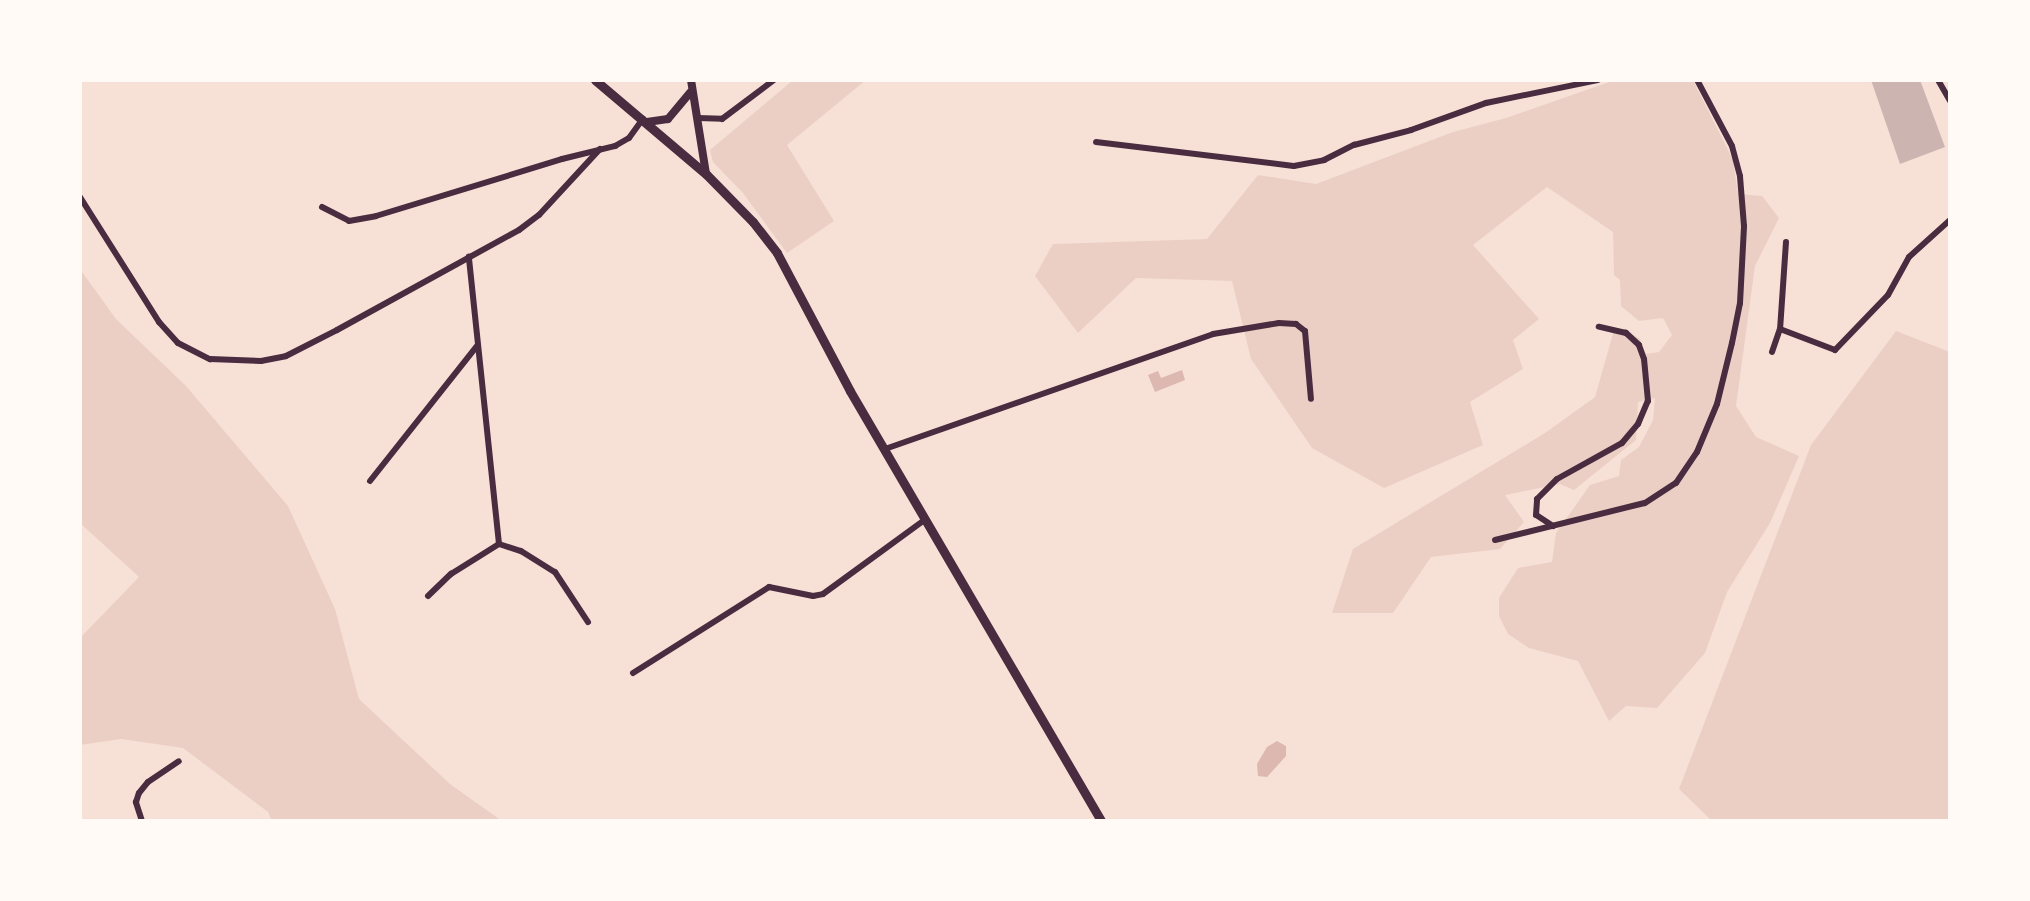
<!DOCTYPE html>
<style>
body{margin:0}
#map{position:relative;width:2030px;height:901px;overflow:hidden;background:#f7e1d7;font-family:Montserrat,sans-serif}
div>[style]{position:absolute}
.green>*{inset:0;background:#ebcfc5}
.water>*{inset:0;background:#dcb8b0}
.building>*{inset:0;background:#ccb4b1}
.minor>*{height:6px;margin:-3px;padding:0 3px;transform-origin:3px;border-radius:3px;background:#4a2c40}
.tertiary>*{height:8px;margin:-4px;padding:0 4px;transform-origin:4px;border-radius:4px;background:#4a2c40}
.secondary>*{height:9px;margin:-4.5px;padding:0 4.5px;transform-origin:4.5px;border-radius:4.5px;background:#4a2c40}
span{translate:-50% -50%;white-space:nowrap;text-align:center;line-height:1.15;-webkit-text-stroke:7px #fffaf5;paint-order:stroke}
.frame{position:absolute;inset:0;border:82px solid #fffaf5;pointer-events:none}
</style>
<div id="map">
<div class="green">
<div style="clip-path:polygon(793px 80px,866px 80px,787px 145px,834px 221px,787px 253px,743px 193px,713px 162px,710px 150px)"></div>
<div style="clip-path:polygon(1615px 80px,1693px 80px,1733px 160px,1738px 194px,1762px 196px,1779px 218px,1755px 266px,1736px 406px,1756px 437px,1799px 456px,1770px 523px,1727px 592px,1705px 653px,1657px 708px,1626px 706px,1609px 721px,1578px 661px,1529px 648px,1508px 634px,1499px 616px,1499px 598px,1518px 568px,1552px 562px,1556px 533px,1590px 485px,1619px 476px,1621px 460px,1639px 447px,1653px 420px,1655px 398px,1638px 402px,1636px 440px,1574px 490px,1560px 484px,1505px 495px,1524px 522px,1500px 549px,1431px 557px,1393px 613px,1332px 613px,1353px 549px,1545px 433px,1595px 397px,1614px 330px,1624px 329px,1640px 339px,1646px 354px,1659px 352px,1672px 335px,1663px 318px,1639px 321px,1621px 306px,1620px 280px,1614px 275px,1613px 232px,1547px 187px,1473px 245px,1539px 319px,1513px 340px,1523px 369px,1470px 402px,1483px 445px,1384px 488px,1312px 448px,1251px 359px,1232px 281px,1136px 278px,1078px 333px,1035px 276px,1053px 244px,1207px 239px,1258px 175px,1316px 184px,1453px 132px,1506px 118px)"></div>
<div style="clip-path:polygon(80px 269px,116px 319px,186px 386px,288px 506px,335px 609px,359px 699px,450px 784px,502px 821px,272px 821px,268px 812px,183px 748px,121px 739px,80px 745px,80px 638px,139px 577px,80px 523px)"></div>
<div style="clip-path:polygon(1896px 331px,1950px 352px,1950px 821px,1712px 821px,1679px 789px,1811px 445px)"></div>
</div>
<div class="water">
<div style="clip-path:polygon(1182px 370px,1185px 380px,1155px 392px,1148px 375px,1158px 371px,1161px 378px)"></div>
<div style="clip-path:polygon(1277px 741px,1286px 746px,1286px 756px,1267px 777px,1258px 776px,1257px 764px,1267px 747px)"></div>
</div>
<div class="building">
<div style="clip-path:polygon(1871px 80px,1920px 80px,1945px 147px,1900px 164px)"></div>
</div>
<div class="minor">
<div style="left:1938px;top:80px;width:24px;rotate:60deg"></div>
<div style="left:698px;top:118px;width:24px;rotate:2deg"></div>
<div style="left:722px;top:119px;width:65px;rotate:-36.9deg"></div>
<div style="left:1096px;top:142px;width:199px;rotate:6.9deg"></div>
<div style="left:1294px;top:166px;width:31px;rotate:-11deg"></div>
<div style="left:1324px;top:160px;width:34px;rotate:-27deg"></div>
<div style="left:1354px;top:145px;width:59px;rotate:-14.7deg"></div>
<div style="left:1411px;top:130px;width:80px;rotate:-19.8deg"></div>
<div style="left:1486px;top:103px;width:114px;rotate:-11.6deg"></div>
<div style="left:80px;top:197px;width:148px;rotate:57.7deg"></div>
<div style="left:159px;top:322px;width:28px;rotate:48deg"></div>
<div style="left:178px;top:343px;width:36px;rotate:27deg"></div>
<div style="left:210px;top:359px;width:51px;rotate:2.2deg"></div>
<div style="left:261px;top:361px;width:25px;rotate:-11deg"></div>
<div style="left:286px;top:356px;width:57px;rotate:-27deg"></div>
<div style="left:337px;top:330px;width:208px;rotate:-28.8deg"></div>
<div style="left:519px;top:230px;width:25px;rotate:-37deg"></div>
<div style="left:539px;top:215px;width:90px;rotate:-47.3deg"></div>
<div style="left:322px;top:207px;width:30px;rotate:27deg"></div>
<div style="left:349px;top:221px;width:27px;rotate:-10deg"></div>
<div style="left:376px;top:216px;width:195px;rotate:-17deg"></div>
<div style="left:562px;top:159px;width:55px;rotate:-13.8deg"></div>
<div style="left:615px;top:146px;width:16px;rotate:-30deg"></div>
<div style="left:629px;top:138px;width:24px;rotate:-54deg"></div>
<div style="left:1786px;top:242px;width:87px;rotate:93.9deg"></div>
<div style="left:1780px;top:329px;width:59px;rotate:20.9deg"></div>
<div style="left:1835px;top:350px;width:76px;rotate:-46.1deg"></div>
<div style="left:1888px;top:295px;width:43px;rotate:-61.1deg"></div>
<div style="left:1909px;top:257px;width:55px;rotate:-42.1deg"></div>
<div style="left:1772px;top:352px;width:24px;rotate:-71deg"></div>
<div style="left:885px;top:449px;width:348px;rotate:-19.3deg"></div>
<div style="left:1213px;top:334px;width:67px;rotate:-9.5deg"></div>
<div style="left:1279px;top:323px;width:17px;rotate:3deg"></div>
<div style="left:1296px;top:324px;width:11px;rotate:38deg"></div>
<div style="left:1305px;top:331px;width:68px;rotate:85deg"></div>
<div style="left:370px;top:481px;width:172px;rotate:-51.6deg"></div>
<div style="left:1553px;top:526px;width:20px;rotate:-147deg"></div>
<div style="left:1536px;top:515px;width:16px;rotate:-86deg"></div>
<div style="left:1537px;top:499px;width:28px;rotate:-45deg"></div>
<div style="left:1557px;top:479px;width:74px;rotate:-29deg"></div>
<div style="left:1622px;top:443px;width:25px;rotate:-50deg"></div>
<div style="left:1638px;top:424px;width:25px;rotate:-67deg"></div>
<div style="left:1648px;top:401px;width:42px;rotate:-95.4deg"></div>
<div style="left:1644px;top:359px;width:15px;rotate:-110deg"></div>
<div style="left:1639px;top:345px;width:18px;rotate:-137deg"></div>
<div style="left:1626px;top:333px;width:28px;rotate:-167deg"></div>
<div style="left:1495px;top:540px;width:154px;rotate:-13.9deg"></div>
<div style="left:1645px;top:503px;width:37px;rotate:-33deg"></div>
<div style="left:1676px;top:483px;width:37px;rotate:-56deg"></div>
<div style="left:1697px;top:452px;width:52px;rotate:-67.4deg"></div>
<div style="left:1717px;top:404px;width:63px;rotate:-76.2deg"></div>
<div style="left:1732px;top:343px;width:41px;rotate:-78.7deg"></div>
<div style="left:1740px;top:303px;width:77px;rotate:-87deg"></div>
<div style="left:1744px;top:226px;width:50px;rotate:-94.6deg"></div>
<div style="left:1740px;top:176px;width:31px;rotate:-105deg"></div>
<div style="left:1732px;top:146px;width:75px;rotate:-117.9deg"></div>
<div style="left:499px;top:544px;width:23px;rotate:18deg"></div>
<div style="left:521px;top:551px;width:40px;rotate:32deg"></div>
<div style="left:555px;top:572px;width:60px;rotate:56.6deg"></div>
<div style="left:428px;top:596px;width:32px;rotate:-44deg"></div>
<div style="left:451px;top:574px;width:57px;rotate:-32deg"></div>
<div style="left:499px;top:544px;width:289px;rotate:-96deg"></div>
<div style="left:633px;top:673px;width:161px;rotate:-32.3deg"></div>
<div style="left:769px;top:587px;width:45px;rotate:11.6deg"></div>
<div style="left:813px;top:596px;width:10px;rotate:-11deg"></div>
<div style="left:823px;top:594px;width:127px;rotate:-36.1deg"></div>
<div style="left:142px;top:821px;width:20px;rotate:-108deg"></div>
<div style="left:136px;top:802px;width:9px;rotate:-72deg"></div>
<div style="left:139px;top:793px;width:14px;rotate:-51deg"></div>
<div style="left:148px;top:782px;width:37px;rotate:-34deg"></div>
</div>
<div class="tertiary">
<div style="left:691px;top:80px;width:95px;rotate:80.9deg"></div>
<div style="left:647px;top:122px;width:21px;rotate:-8deg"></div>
<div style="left:668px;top:119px;width:35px;rotate:-50deg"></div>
</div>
<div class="secondary">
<div style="left:595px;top:80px;width:145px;rotate:40.3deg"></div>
<div style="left:706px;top:174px;width:67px;rotate:45.6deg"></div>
<div style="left:753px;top:222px;width:39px;rotate:52deg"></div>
<div style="left:777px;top:253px;width:156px;rotate:62.1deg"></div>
<div style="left:850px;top:391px;width:498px;rotate:59.7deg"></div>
</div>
<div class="frame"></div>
</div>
